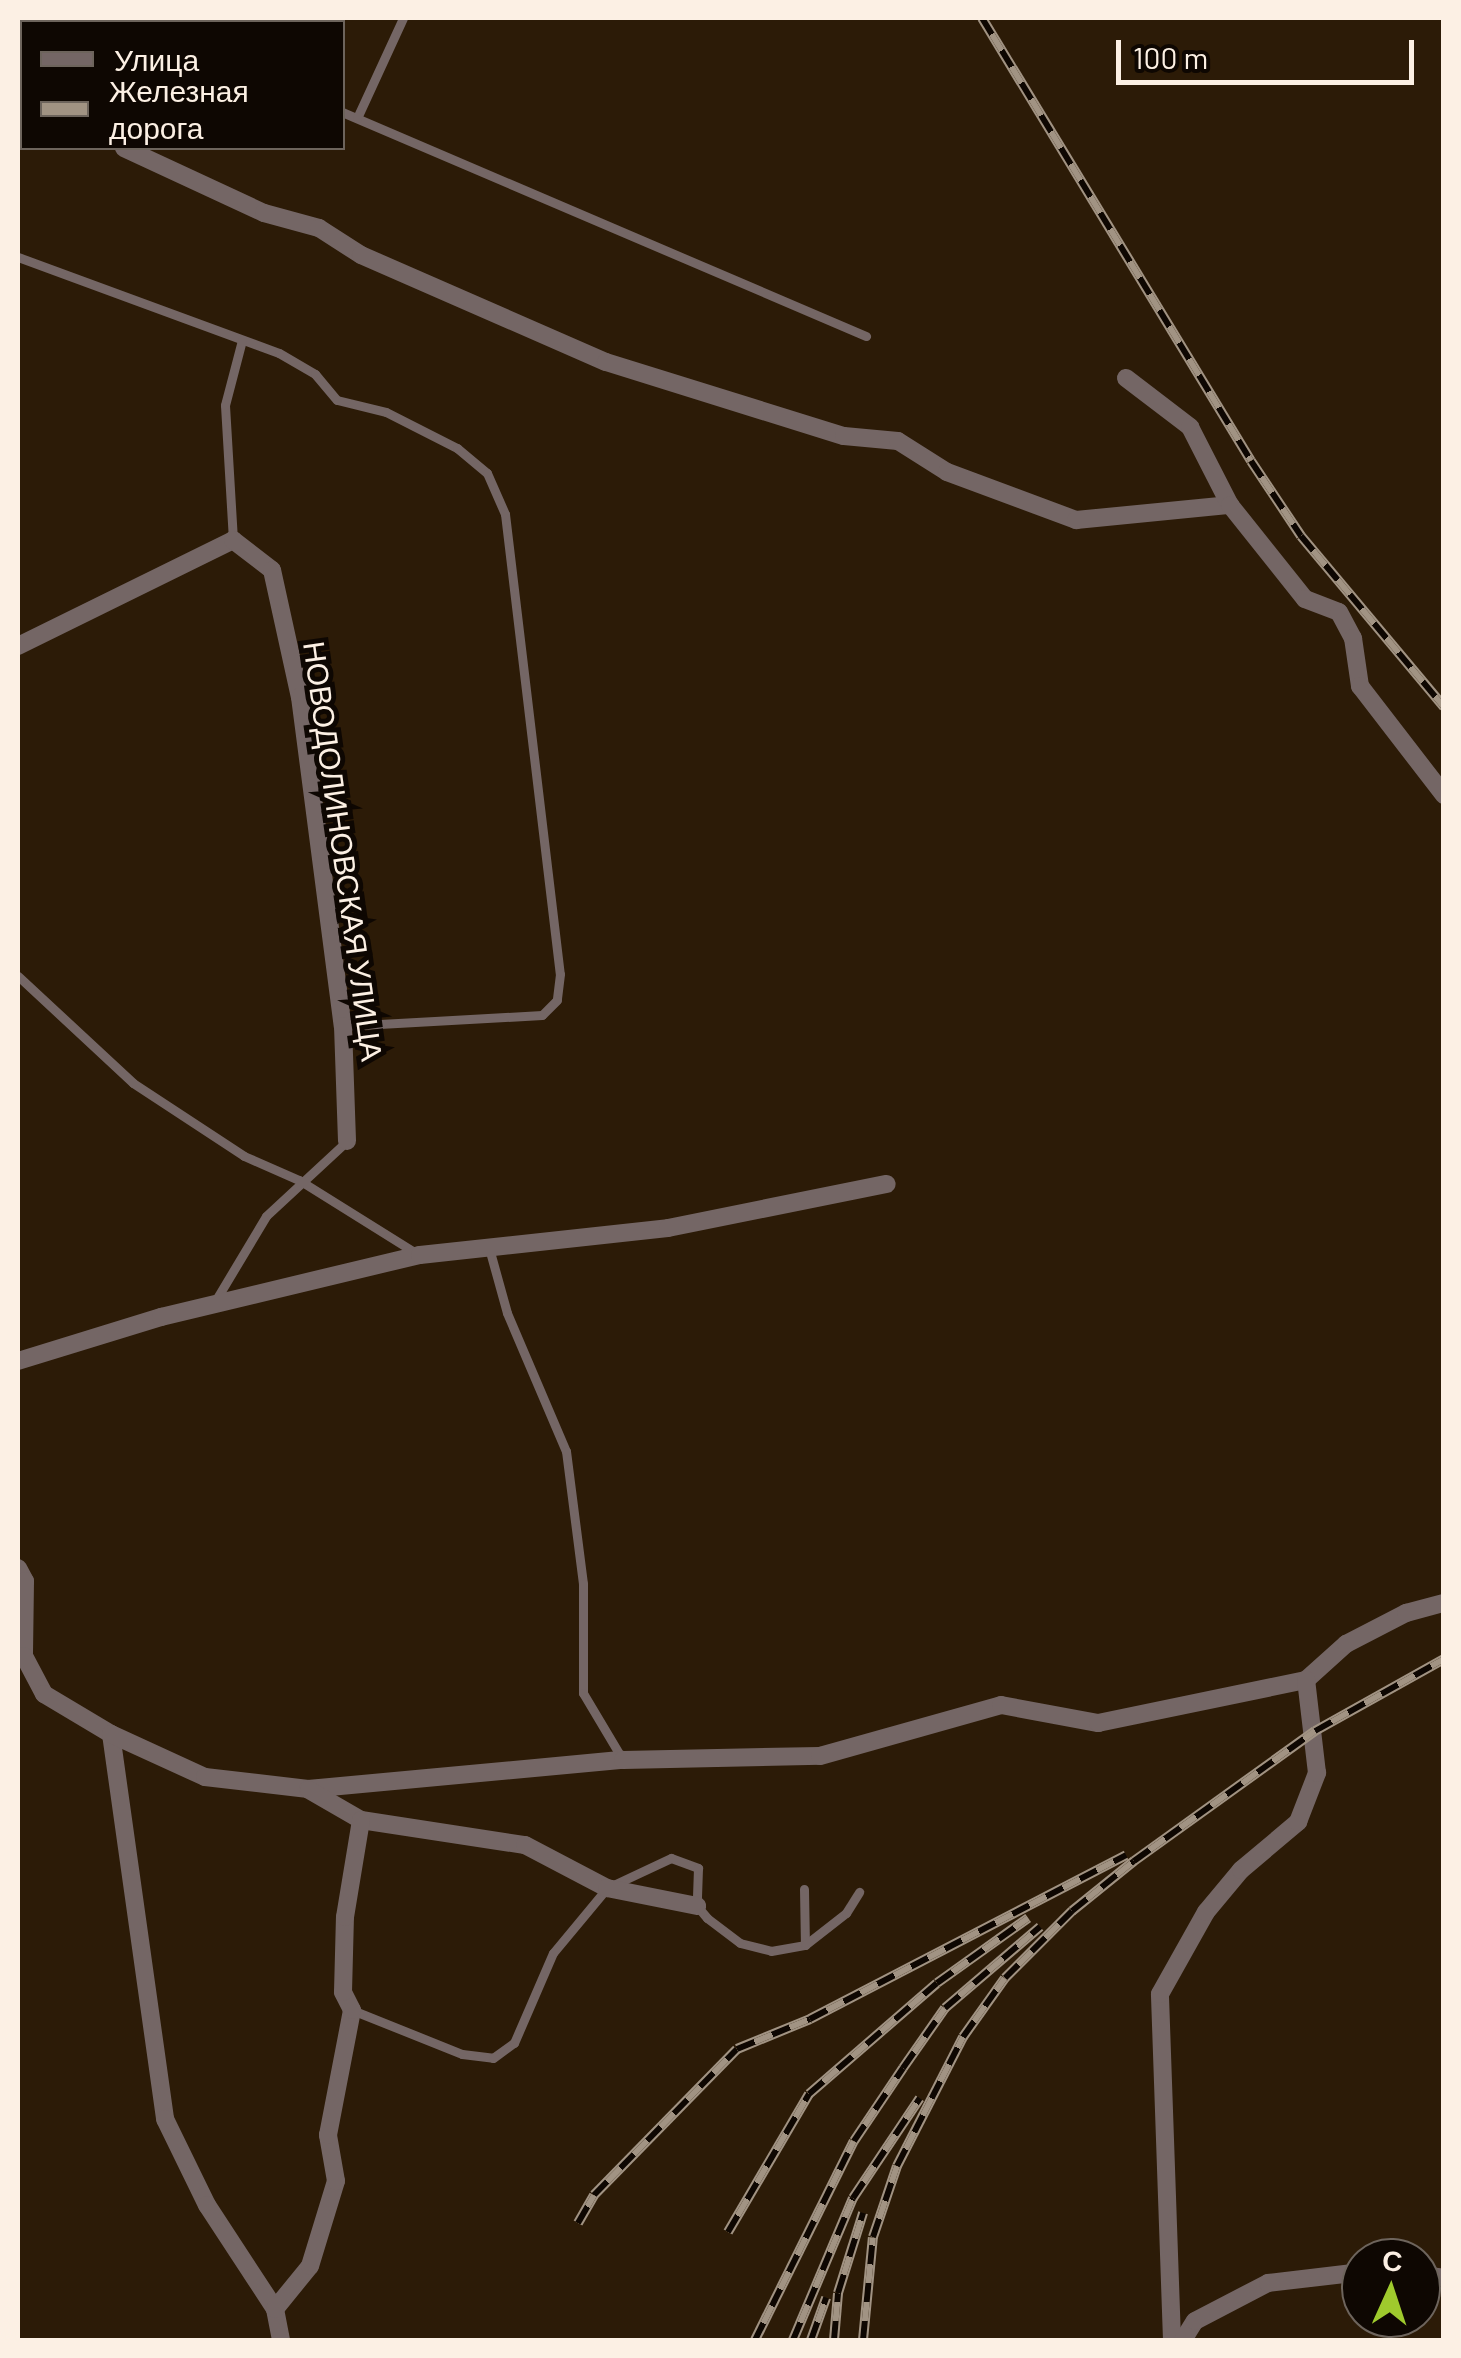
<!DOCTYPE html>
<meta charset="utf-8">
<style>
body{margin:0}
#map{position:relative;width:1461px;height:2358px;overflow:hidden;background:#2c1b07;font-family:Barlow,sans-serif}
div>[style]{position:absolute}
.service>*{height:9px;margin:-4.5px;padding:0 4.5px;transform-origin:4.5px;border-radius:4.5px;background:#746665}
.minor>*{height:18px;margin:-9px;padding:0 9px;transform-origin:9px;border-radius:9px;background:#746665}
.rail>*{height:10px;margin-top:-5px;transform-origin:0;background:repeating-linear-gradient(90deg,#0e0702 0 19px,#a19383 0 38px);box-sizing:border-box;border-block:2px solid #a19383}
span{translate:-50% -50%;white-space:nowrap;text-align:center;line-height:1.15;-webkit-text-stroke:10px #0e0702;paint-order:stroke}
.street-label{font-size:30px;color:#fcf0e4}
.frame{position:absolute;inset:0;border:20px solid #fcf0e4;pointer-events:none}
.legend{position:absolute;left:20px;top:20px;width:325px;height:130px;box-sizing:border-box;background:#0e0702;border:2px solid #6d645c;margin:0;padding:12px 18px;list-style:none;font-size:30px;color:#fcf0e4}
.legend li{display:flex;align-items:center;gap:20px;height:50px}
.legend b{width:50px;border:2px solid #6d645c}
.north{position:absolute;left:1341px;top:2238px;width:100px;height:100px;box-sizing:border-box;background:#0e0702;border:2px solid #6d645c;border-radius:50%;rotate:3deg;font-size:28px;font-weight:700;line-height:40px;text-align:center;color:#fcf0e4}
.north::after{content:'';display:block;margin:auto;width:35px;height:45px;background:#9fca2d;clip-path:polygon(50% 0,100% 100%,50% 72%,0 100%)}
.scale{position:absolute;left:1116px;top:40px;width:298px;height:45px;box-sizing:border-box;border:5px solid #fcf0e4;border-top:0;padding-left:12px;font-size:30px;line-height:35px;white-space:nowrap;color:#fcf0e4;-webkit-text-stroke:8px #0e0702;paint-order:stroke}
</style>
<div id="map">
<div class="service">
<div style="left:63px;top:22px;width:71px"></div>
<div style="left:229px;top:22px;width:5px;rotate:-53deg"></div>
<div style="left:18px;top:30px;width:4px;rotate:-14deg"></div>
<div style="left:342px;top:112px;width:570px;rotate:23.15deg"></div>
<div style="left:357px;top:118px;width:110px;rotate:-65.3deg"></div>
<div style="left:18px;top:257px;width:278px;rotate:20.2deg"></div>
<div style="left:279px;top:353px;width:42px;rotate:30.3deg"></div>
<div style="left:315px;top:374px;width:34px;rotate:50deg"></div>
<div style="left:337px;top:400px;width:50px;rotate:13.8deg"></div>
<div style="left:386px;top:412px;width:80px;rotate:26.9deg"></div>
<div style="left:457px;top:448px;width:39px;rotate:40deg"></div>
<div style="left:487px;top:473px;width:45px;rotate:66.3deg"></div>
<div style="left:505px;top:514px;width:463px;rotate:83.2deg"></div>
<div style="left:560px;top:974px;width:26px;rotate:97deg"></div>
<div style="left:557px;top:1000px;width:21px;rotate:135deg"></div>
<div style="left:542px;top:1015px;width:199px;rotate:176.8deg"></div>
<div style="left:233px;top:540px;width:135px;rotate:-93.4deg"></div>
<div style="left:225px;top:405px;width:67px;rotate:-75.3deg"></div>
<div style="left:18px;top:976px;width:157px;rotate:42.9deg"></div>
<div style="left:133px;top:1083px;width:133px;rotate:33.3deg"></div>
<div style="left:244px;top:1156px;width:60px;rotate:23.6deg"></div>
<div style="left:299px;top:1180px;width:142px;rotate:32deg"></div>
<div style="left:489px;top:1248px;width:67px;rotate:74.5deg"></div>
<div style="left:507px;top:1313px;width:150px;rotate:66.9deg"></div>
<div style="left:566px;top:1451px;width:134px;rotate:82.7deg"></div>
<div style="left:583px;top:1584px;width:109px;rotate:90deg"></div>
<div style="left:583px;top:1693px;width:78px;rotate:59.2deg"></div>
<div style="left:214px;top:1303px;width:101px;rotate:-59.1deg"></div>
<div style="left:266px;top:1216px;width:110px;rotate:-42.8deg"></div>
<div style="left:804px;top:1889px;width:56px;rotate:89deg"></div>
<div style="left:352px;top:2010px;width:118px;rotate:21.8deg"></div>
<div style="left:462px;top:2054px;width:31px;rotate:7deg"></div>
<div style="left:493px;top:2058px;width:26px;rotate:-36deg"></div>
<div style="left:514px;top:2043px;width:98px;rotate:-66.6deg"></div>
<div style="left:553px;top:1953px;width:85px;rotate:-50.3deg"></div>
<div style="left:607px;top:1888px;width:71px;rotate:-25.1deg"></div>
<div style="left:671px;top:1858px;width:29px;rotate:20deg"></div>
<div style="left:698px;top:1868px;width:38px;rotate:92deg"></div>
<div style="left:697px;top:1906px;width:16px;rotate:50deg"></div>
<div style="left:707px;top:1918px;width:41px;rotate:37.1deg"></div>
<div style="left:740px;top:1943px;width:32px;rotate:14deg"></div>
<div style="left:771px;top:1951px;width:35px;rotate:-10deg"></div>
<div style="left:805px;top:1945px;width:52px;rotate:-38deg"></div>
<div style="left:846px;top:1913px;width:25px;rotate:-58deg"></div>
</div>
<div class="minor">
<div style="left:18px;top:97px;width:5px;rotate:37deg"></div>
<div style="left:124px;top:148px;width:154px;rotate:24.9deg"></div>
<div style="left:264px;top:213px;width:57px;rotate:15.3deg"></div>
<div style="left:319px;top:228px;width:50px;rotate:32.7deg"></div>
<div style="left:361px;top:255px;width:267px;rotate:23.6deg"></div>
<div style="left:606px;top:362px;width:249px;rotate:17.3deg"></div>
<div style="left:844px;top:436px;width:54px;rotate:5.3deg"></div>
<div style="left:898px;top:441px;width:58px;rotate:32.3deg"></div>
<div style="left:947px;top:472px;width:138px;rotate:20.4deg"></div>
<div style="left:1076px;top:520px;width:155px;rotate:-5.6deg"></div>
<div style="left:1126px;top:378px;width:81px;rotate:37.4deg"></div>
<div style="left:1190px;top:427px;width:88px;rotate:62.9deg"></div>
<div style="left:1230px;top:505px;width:120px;rotate:51.4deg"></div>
<div style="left:1305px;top:599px;width:36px;rotate:21deg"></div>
<div style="left:1339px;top:612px;width:30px;rotate:62deg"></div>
<div style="left:1353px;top:638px;width:49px;rotate:81.7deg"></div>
<div style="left:1360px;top:686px;width:138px;rotate:52.4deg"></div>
<div style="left:18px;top:646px;width:240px;rotate:-26.2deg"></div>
<div style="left:233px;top:540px;width:49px;rotate:37.6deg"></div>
<div style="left:272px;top:570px;width:130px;rotate:77.6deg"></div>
<div style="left:300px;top:697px;width:332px;rotate:82.6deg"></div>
<div style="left:343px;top:1026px;width:115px;rotate:88deg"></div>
<div style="left:18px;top:1361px;width:150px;rotate:-17.1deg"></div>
<div style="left:161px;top:1317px;width:266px;rotate:-13.5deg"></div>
<div style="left:420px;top:1255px;width:249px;rotate:-6.2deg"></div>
<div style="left:668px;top:1228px;width:223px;rotate:-11.4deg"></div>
<div style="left:18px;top:1568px;width:15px;rotate:62deg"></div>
<div style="left:25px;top:1581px;width:75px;rotate:90.8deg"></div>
<div style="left:24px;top:1656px;width:43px;rotate:62.2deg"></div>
<div style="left:44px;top:1694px;width:78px;rotate:30.8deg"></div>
<div style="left:111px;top:1734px;width:389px;rotate:82deg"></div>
<div style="left:165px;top:2119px;width:96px;rotate:64deg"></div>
<div style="left:207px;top:2205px;width:124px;rotate:56.8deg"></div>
<div style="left:275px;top:2309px;width:32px;rotate:79deg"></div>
<div style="left:111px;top:1734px;width:103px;rotate:24.6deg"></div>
<div style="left:205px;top:1777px;width:104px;rotate:6.6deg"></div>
<div style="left:308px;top:1789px;width:316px;rotate:-5.3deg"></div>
<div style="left:623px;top:1760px;width:197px;rotate:-1.2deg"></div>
<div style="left:820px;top:1756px;width:188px;rotate:-15.7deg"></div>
<div style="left:1001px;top:1705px;width:99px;rotate:10.5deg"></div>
<div style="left:1098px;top:1723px;width:212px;rotate:-11.7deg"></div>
<div style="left:1306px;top:1680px;width:54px;rotate:-42deg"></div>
<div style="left:1346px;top:1644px;width:68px;rotate:-27.3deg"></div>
<div style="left:1406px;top:1613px;width:39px;rotate:-15deg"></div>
<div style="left:309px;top:1790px;width:60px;rotate:30deg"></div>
<div style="left:361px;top:1820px;width:166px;rotate:8.7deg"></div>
<div style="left:525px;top:1845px;width:93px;rotate:27.7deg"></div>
<div style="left:607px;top:1888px;width:92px;rotate:11.3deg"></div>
<div style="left:1421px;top:2275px;width:23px;rotate:7deg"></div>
<div style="left:275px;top:2309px;width:55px;rotate:-50.9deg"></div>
<div style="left:310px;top:2266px;width:89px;rotate:-73deg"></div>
<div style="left:336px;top:2181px;width:47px;rotate:-99.9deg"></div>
<div style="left:328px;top:2135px;width:127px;rotate:-79.1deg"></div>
<div style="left:352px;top:2010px;width:20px;rotate:-117deg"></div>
<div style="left:343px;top:1992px;width:75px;rotate:-88.5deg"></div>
<div style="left:345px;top:1917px;width:98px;rotate:-80.6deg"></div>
<div style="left:1172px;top:2340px;width:346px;rotate:-92deg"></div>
<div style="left:1160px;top:1994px;width:94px;rotate:-60.7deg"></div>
<div style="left:1206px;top:1912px;width:55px;rotate:-50.2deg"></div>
<div style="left:1241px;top:1870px;width:75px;rotate:-40.1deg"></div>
<div style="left:1298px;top:1822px;width:53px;rotate:-68.8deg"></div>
<div style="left:1317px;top:1773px;width:94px;rotate:-96.7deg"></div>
<div style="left:1183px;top:2340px;width:22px;rotate:-58deg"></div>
<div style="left:1195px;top:2321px;width:82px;rotate:-27.5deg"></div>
<div style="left:1268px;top:2283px;width:94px;rotate:-6.7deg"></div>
</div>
<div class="rail">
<div style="left:982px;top:18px;width:518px;rotate:58.73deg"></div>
<div style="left:1251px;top:461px;width:90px;rotate:56.3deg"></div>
<div style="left:1301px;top:536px;width:223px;rotate:50.1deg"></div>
<div style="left:578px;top:2223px;width:32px;rotate:-60deg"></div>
<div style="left:594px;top:2195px;width:204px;rotate:-45.6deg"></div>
<div style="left:737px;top:2049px;width:79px;rotate:-22.3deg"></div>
<div style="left:810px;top:2019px;width:356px;rotate:-27.4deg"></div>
<div style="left:728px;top:2232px;width:160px;rotate:-59.6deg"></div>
<div style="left:809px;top:2094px;width:169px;rotate:-40.9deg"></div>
<div style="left:937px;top:1983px;width:112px;rotate:-35.5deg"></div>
<div style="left:755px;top:2340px;width:222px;rotate:-63.6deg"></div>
<div style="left:854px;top:2141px;width:88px;rotate:-56.1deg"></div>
<div style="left:903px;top:2068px;width:73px;rotate:-55deg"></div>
<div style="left:945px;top:2008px;width:125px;rotate:-40.5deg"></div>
<div style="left:793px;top:2340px;width:154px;rotate:-67.1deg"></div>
<div style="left:853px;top:2198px;width:120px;rotate:-56.2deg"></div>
<div style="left:811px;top:2340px;width:45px;rotate:-70.3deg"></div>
<div style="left:834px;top:2340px;width:47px;rotate:-85.1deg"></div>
<div style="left:838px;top:2293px;width:84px;rotate:-72.6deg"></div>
<div style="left:863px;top:2340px;width:103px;rotate:-84.5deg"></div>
<div style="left:873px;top:2237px;width:75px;rotate:-71.3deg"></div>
<div style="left:897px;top:2166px;width:145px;rotate:-62.9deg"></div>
<div style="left:963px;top:2037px;width:72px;rotate:-54.6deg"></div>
<div style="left:1005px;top:1978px;width:95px;rotate:-45deg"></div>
<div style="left:1072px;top:1911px;width:80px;rotate:-38.9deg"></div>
<div style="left:1134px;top:1861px;width:223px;rotate:-35.7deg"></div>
<div style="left:1315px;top:1731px;width:148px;rotate:-29.2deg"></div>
</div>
<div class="street-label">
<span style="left:344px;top:851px;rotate:82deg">НОВОДОЛИНОВСКАЯ УЛИЦА</span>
</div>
<div class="frame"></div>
<ul class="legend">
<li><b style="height:12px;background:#746665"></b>Улица</li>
<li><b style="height:12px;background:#a19383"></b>Железная дорога</li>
</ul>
<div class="north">С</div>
<div class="scale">100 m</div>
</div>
